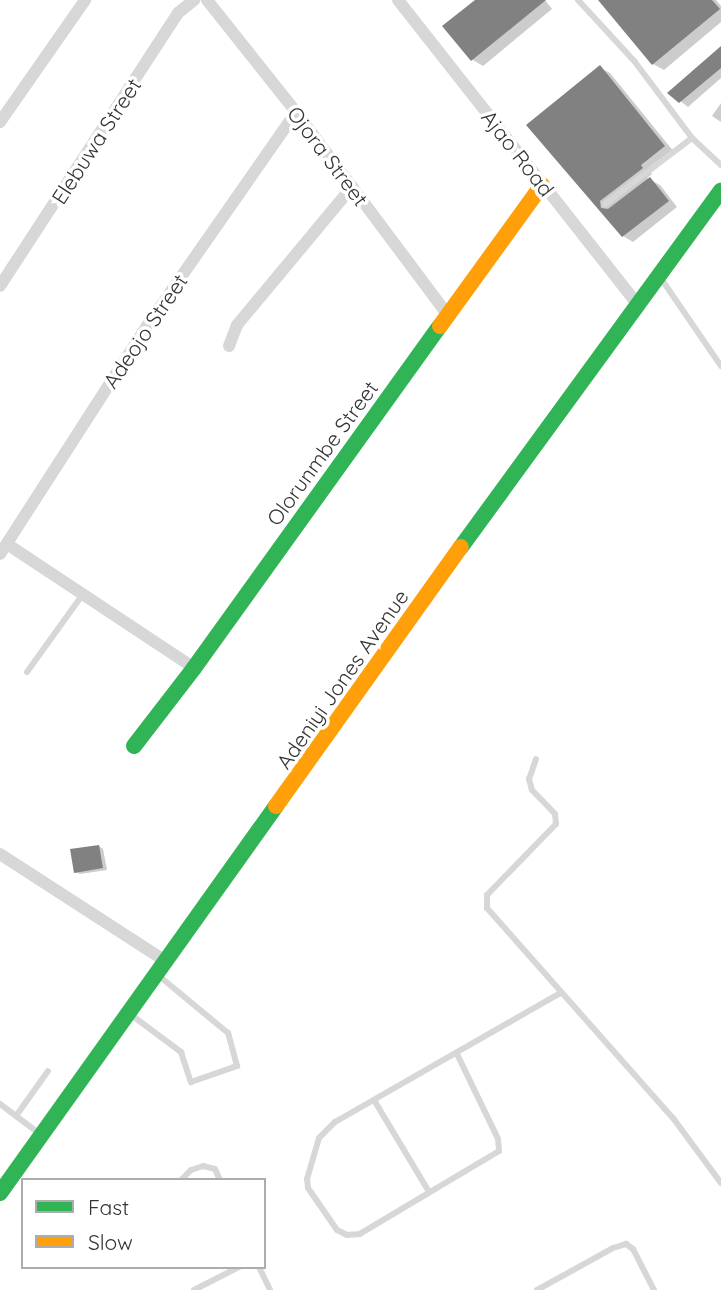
<!DOCTYPE html>
<style>
body{margin:0}
#map{position:relative;width:721px;height:1290px;overflow:hidden;background:#fff;font-family:Quicksand,sans-serif}
div>[style]{position:absolute}
.shadow>*{inset:0;background:#0003}
.building>*{inset:0;background:#818181}
.lane>*{height:6px;margin:-3px;padding:0 3px;transform-origin:3px;border-radius:3px;background:#d7d7d7}
.street>*{height:12px;margin:-6px;padding:0 6px;transform-origin:6px;border-radius:6px;background:#d7d7d7}
.fast>*{height:16px;margin:-8px;padding:0 8px;transform-origin:8px;border-radius:8px;background:#30b455}
.slow>*{height:16px;margin:-8px;padding:0 8px;transform-origin:8px;border-radius:8px;background:#ff9f0a}
span{translate:-50% -50%;white-space:nowrap;text-align:center;line-height:1.15;-webkit-text-stroke:7px #fff;paint-order:stroke}
.street-label{font-size:21px;color:#333}
.legend{position:absolute;left:21px;top:1178px;width:245px;height:91px;box-sizing:border-box;background:#fff;border:2px solid #adadad;margin:0;padding:9px 12px;list-style:none;font-size:21px;color:#333}
.legend li{display:flex;align-items:center;gap:14px;height:35px}
.legend b{width:35px;border:2px solid #adadad}
</style>
<div id="map">
<div class="shadow">
<div style="clip-path:polygon(477px 0,545px 0,552px 9px,483px 66px,473px 60px,445px 27px)"></div>
<div style="clip-path:polygon(600px 0,716px 0,721px 6px,721px 22px,664px 70px,653px 64px)"></div>
<div style="clip-path:polygon(721px 48px,721px 78px,688px 107px,670px 93px)"></div>
<div style="clip-path:polygon(600px 68px,610px 73px,674px 152px,650px 172px,652px 174px,647px 178px,660px 185px,677px 207px,633px 242px,623px 236px,529px 125px)"></div>
<div style="clip-path:polygon(721px 103px,721px 122px,712px 116px)"></div>
<div style="clip-path:polygon(99px 846px,103px 849px,107px 870px,80px 874px,75px 872px)"></div>
</div>
<div class="building">
<div style="clip-path:polygon(475px 0,546px 0,471px 61px,442px 26px)"></div>
<div style="clip-path:polygon(598px 0,712px 0,720px 9px,652px 65px)"></div>
<div style="clip-path:polygon(721px 46px,721px 68px,679px 103px,667px 93px)"></div>
<div style="clip-path:polygon(600px 65px,665px 146px,641px 165px,643px 168px,600px 201px,601px 208px,608px 209px,650px 177px,669px 201px,622px 237px,526px 125px)"></div>
<div style="clip-path:polygon(99px 845px,103px 868px,74px 873px,70px 849px)"></div>
</div>
<div class="lane">
<div style="left:578px;top:0;width:84px;rotate:47.4deg"></div>
<div style="left:635px;top:62px;width:95px;rotate:53.1deg"></div>
<div style="left:692px;top:138px;width:40px;rotate:43deg"></div>
<div style="left:605px;top:204px;width:109px;rotate:-37.2deg"></div>
<div style="left:660px;top:277px;width:108px;rotate:55.6deg"></div>
<div style="left:27px;top:672px;width:96px;rotate:-54.3deg"></div>
<div style="left:536px;top:759px;width:21px;rotate:109deg"></div>
<div style="left:529px;top:779px;width:11px;rotate:75deg"></div>
<div style="left:532px;top:790px;width:33px;rotate:46deg"></div>
<div style="left:555px;top:814px;width:10px;rotate:84deg"></div>
<div style="left:556px;top:824px;width:99px;rotate:134.2deg"></div>
<div style="left:487px;top:895px;width:13px;rotate:90deg"></div>
<div style="left:487px;top:908px;width:281px;rotate:48.5deg"></div>
<div style="left:673px;top:1118px;width:81px;rotate:53.6deg"></div>
<div style="left:130px;top:1014px;width:64px;rotate:36.7deg"></div>
<div style="left:181px;top:1052px;width:32px;rotate:72deg"></div>
<div style="left:191px;top:1082px;width:49px;rotate:-19.2deg"></div>
<div style="left:237px;top:1066px;width:34px;rotate:-105deg"></div>
<div style="left:228px;top:1033px;width:91px;rotate:-140.4deg"></div>
<div style="left:457px;top:1054px;width:94px;rotate:64.2deg"></div>
<div style="left:498px;top:1139px;width:12px;rotate:85deg"></div>
<div style="left:499px;top:1151px;width:162px;rotate:149.2deg"></div>
<div style="left:360px;top:1234px;width:13px;rotate:176deg"></div>
<div style="left:347px;top:1235px;width:11px;rotate:-153deg"></div>
<div style="left:337px;top:1230px;width:51px;rotate:-124.6deg"></div>
<div style="left:308px;top:1188px;width:9px;rotate:-96deg"></div>
<div style="left:307px;top:1179px;width:43px;rotate:-73.7deg"></div>
<div style="left:319px;top:1138px;width:23px;rotate:-45deg"></div>
<div style="left:335px;top:1122px;width:259px;rotate:-29.8deg"></div>
<div style="left:374px;top:1100px;width:107px;rotate:59.1deg"></div>
<div style="left:0;top:1104px;width:50px;rotate:36.9deg"></div>
<div style="left:16px;top:1116px;width:55px;rotate:-54.6deg"></div>
<div style="left:181px;top:1180px;width:14px;rotate:-45deg"></div>
<div style="left:191px;top:1170px;width:13px;rotate:-18deg"></div>
<div style="left:203px;top:1166px;width:12px;rotate:14deg"></div>
<div style="left:215px;top:1169px;width:12px;rotate:66deg"></div>
<div style="left:259px;top:1267px;width:25px;rotate:64deg"></div>
<div style="left:194px;top:1290px;width:51px;rotate:-27.1deg"></div>
<div style="left:537px;top:1290px;width:87px;rotate:-28.9deg"></div>
<div style="left:613px;top:1248px;width:14px;rotate:-17deg"></div>
<div style="left:626px;top:1244px;width:9px;rotate:36deg"></div>
<div style="left:633px;top:1249px;width:46px;rotate:62.9deg"></div>
</div>
<div class="street">
<div style="left:207px;top:0;width:143px;rotate:51.5deg"></div>
<div style="left:296px;top:112px;width:252px;rotate:53.2deg"></div>
<div style="left:398px;top:0;width:390px;rotate:51.8deg"></div>
<div style="left:0;top:122px;width:149px;rotate:-55.1deg"></div>
<div style="left:0;top:286px;width:326px;rotate:-56.9deg"></div>
<div style="left:178px;top:13px;width:21px;rotate:-39deg"></div>
<div style="left:229px;top:346px;width:22px;rotate:-69deg"></div>
<div style="left:237px;top:325px;width:180px;rotate:-50.2deg"></div>
<div style="left:7px;top:544px;width:224px;rotate:33.5deg"></div>
<div style="left:0;top:554px;width:278px;rotate:-57.2deg"></div>
<div style="left:151px;top:320px;width:254px;rotate:-55.1deg"></div>
<div style="left:0;top:854px;width:199px;rotate:32.9deg"></div>
</div>
<div class="fast">
<div style="left:461px;top:547px;width:441px;rotate:-53.9deg"></div>
<div style="left:134px;top:746px;width:98px;rotate:-52.4deg"></div>
<div style="left:194px;top:668px;width:421px;rotate:-54.3deg"></div>
<div style="left:0;top:1193px;width:475px;rotate:-54.5deg"></div>
</div>
<div class="slow">
<div style="left:440px;top:326px;width:174px;rotate:-54.1deg"></div>
<div style="left:276px;top:806px;width:318px;rotate:-54.5deg"></div>
</div>
<div class="street-label">
<span style="left:96px;top:141px;rotate:-57deg">Elebuwa Street</span>
<span style="left:518px;top:153px;rotate:52deg">Ajao Road</span>
<span style="left:328px;top:156px;rotate:53deg">Ojora Street</span>
<span style="left:145px;top:331px;rotate:-56deg">Adeojo Street</span>
<span style="left:322px;top:453px;rotate:-54deg">Olorunmbe Street</span>
<span style="left:342px;top:679px;rotate:-55deg">Adeniyi Jones Avenue</span>
</div>
<ul class="legend">
<li><b style="height:9px;background:#30b455"></b>Fast</li>
<li><b style="height:9px;background:#ff9f0a"></b>Slow</li>
</ul>
</div>
